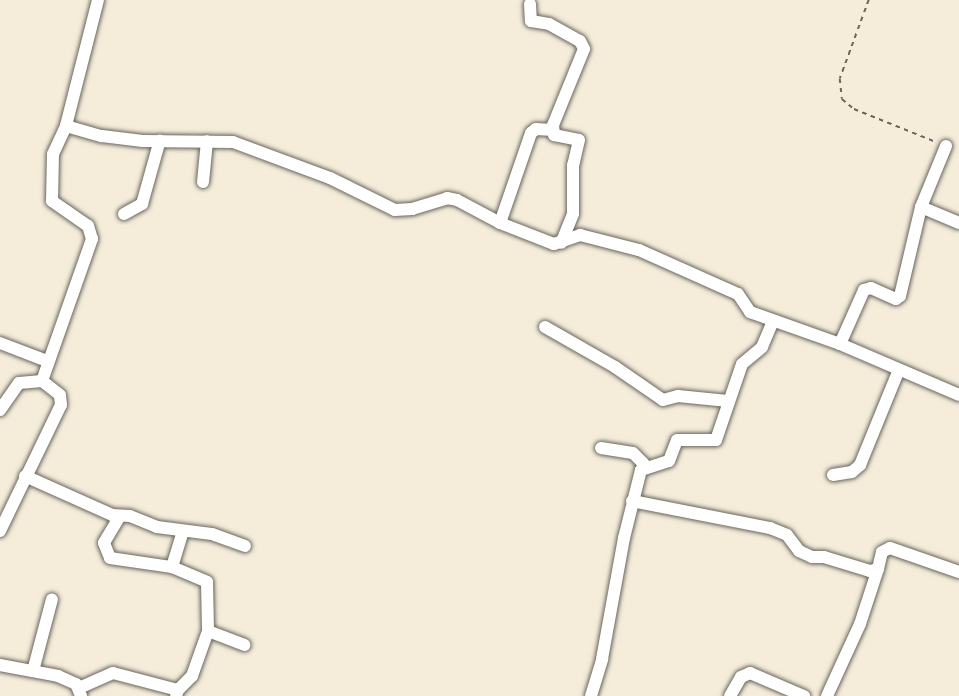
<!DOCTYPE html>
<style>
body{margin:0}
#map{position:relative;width:959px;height:696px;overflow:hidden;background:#f5edda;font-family:"Gochi Hand",sans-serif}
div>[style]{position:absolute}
.path>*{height:1.5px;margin-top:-0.75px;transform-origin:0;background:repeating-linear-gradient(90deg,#68655e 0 4.5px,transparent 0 9px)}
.roads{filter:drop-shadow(0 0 2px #68655e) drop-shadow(0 0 2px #68655e)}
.minor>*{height:12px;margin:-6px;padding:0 6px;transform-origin:6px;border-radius:6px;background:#fff}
span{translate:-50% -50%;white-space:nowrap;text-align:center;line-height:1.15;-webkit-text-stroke:5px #fff;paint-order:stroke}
</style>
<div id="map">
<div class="path">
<div style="left:869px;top:0;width:84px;rotate:110.2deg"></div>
<div style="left:840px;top:79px;width:20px;rotate:84deg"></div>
<div style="left:842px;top:99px;width:16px;rotate:40deg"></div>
<div style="left:854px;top:109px;width:88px;rotate:21.9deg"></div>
</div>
<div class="roads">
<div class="minor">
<div style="left:98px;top:0;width:130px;rotate:104.3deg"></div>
<div style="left:66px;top:126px;width:37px;rotate:16deg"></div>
<div style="left:102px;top:136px;width:41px;rotate:7deg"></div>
<div style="left:143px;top:141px;width:90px;rotate:0.6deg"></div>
<div style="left:233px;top:142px;width:103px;rotate:20.4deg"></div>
<div style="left:330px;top:178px;width:72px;rotate:26.2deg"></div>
<div style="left:395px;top:210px;width:17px;rotate:-3deg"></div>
<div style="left:412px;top:209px;width:37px;rotate:-17deg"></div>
<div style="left:447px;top:198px;width:10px;rotate:11deg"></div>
<div style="left:457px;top:200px;width:49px;rotate:28.1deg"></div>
<div style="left:500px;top:223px;width:58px;rotate:21.3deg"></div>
<div style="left:554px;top:244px;width:28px;rotate:-19deg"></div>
<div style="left:580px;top:235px;width:61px;rotate:14.3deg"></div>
<div style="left:639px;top:250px;width:108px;rotate:24deg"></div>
<div style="left:738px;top:294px;width:22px;rotate:56deg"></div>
<div style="left:750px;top:312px;width:96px;rotate:19.6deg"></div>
<div style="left:840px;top:344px;width:129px;rotate:23.2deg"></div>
<div style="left:530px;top:4px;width:17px;rotate:87deg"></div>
<div style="left:531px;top:21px;width:18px;rotate:9deg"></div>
<div style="left:549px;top:24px;width:35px;rotate:29deg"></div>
<div style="left:580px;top:41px;width:9px;rotate:63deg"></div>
<div style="left:584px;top:49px;width:82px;rotate:112.2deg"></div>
<div style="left:553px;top:125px;width:10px;rotate:84deg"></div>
<div style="left:554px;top:135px;width:25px;rotate:11deg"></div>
<div style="left:579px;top:140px;width:26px;rotate:103deg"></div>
<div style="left:573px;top:165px;width:49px;rotate:90deg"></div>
<div style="left:573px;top:214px;width:31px;rotate:112deg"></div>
<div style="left:203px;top:182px;width:41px;rotate:-84.4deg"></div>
<div style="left:921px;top:207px;width:41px;rotate:22.8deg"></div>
<div style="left:124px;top:214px;width:21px;rotate:-29deg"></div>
<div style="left:142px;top:204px;width:66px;rotate:-74.3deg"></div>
<div style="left:500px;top:223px;width:95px;rotate:-71deg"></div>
<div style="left:531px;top:133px;width:6px;rotate:-39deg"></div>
<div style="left:536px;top:129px;width:17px;rotate:3deg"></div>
<div style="left:545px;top:327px;width:81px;rotate:29.7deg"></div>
<div style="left:615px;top:367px;width:58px;rotate:34.5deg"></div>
<div style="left:663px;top:400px;width:16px;rotate:-15deg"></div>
<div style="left:678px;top:396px;width:50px;rotate:5.7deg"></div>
<div style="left:0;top:343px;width:50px;rotate:21deg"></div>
<div style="left:840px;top:344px;width:59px;rotate:-66deg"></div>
<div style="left:864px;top:290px;width:7px;rotate:-16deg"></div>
<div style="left:871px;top:288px;width:27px;rotate:24deg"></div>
<div style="left:896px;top:299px;width:5px;rotate:-37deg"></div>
<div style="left:900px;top:296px;width:91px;rotate:-76.7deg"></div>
<div style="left:921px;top:207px;width:66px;rotate:-67.7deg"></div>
<div style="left:0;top:410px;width:33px;rotate:-55deg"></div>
<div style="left:19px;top:383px;width:23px;rotate:-5deg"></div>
<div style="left:601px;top:448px;width:32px;rotate:9deg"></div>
<div style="left:633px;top:453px;width:20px;rotate:45deg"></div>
<div style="left:833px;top:475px;width:19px;rotate:-9deg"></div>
<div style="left:852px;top:472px;width:11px;rotate:-41deg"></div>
<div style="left:860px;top:465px;width:100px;rotate:-67.8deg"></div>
<div style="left:25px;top:476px;width:95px;rotate:24.1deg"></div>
<div style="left:112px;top:515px;width:18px;rotate:3deg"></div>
<div style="left:130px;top:516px;width:29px;rotate:22deg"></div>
<div style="left:157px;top:527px;width:55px;rotate:7.3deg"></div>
<div style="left:212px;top:534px;width:35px;rotate:20deg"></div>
<div style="left:632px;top:501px;width:141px;rotate:11.1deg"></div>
<div style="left:770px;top:528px;width:18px;rotate:22deg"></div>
<div style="left:787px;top:535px;width:20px;rotate:53deg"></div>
<div style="left:799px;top:551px;width:14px;rotate:25deg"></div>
<div style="left:812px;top:557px;width:12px"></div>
<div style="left:824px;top:557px;width:48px;rotate:16.9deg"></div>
<div style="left:870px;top:571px;width:8px;rotate:-14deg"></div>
<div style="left:878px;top:569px;width:17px;rotate:-77deg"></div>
<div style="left:882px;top:552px;width:9px;rotate:-27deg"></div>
<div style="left:890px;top:548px;width:73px;rotate:19.2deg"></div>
<div style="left:120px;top:516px;width:31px;rotate:121deg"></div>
<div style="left:104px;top:543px;width:16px;rotate:68deg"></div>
<div style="left:110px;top:558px;width:63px;rotate:8.3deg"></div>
<div style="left:0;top:531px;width:140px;rotate:-64.2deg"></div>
<div style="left:61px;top:405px;width:10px;rotate:-96deg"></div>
<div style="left:60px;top:395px;width:23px;rotate:-142deg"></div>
<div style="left:42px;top:381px;width:151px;rotate:-70.6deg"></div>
<div style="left:92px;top:239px;width:14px;rotate:-107deg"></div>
<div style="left:88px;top:226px;width:44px;rotate:-145.2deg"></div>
<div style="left:52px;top:201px;width:47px;rotate:-88.8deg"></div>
<div style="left:53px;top:154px;width:31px;rotate:-65deg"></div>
<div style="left:183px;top:531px;width:38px;rotate:107deg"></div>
<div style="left:172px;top:567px;width:38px;rotate:23deg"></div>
<div style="left:207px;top:582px;width:49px;rotate:88.8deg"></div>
<div style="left:208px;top:631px;width:39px;rotate:21deg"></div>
<div style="left:0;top:665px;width:59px;rotate:10.7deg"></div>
<div style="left:58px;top:676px;width:20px;rotate:24deg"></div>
<div style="left:76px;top:684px;width:13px;rotate:67deg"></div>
<div style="left:33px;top:671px;width:74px;rotate:-75.2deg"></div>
<div style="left:79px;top:688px;width:37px;rotate:-24deg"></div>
<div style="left:113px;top:673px;width:67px;rotate:14.7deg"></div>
<div style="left:178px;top:690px;width:6px;rotate:108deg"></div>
<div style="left:178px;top:690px;width:20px;rotate:-45deg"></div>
<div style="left:192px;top:676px;width:48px;rotate:-70.4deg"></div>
<div style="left:591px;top:696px;width:39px;rotate:-73deg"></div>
<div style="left:602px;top:659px;width:123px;rotate:-79.7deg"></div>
<div style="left:624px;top:538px;width:70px;rotate:-76deg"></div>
<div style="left:641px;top:470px;width:29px;rotate:-18deg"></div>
<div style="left:669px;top:461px;width:22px;rotate:-69deg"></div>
<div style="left:677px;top:440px;width:39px"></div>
<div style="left:716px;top:440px;width:80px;rotate:-71.1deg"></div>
<div style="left:742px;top:364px;width:26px;rotate:-40deg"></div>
<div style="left:762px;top:347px;width:28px;rotate:-67deg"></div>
<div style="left:730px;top:696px;width:22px;rotate:-60deg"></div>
<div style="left:741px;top:677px;width:10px;rotate:-24deg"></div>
<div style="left:750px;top:673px;width:59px;rotate:23.1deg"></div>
<div style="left:827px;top:696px;width:79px;rotate:-65.4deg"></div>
<div style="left:860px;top:624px;width:58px;rotate:-71.9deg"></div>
</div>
</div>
</div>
